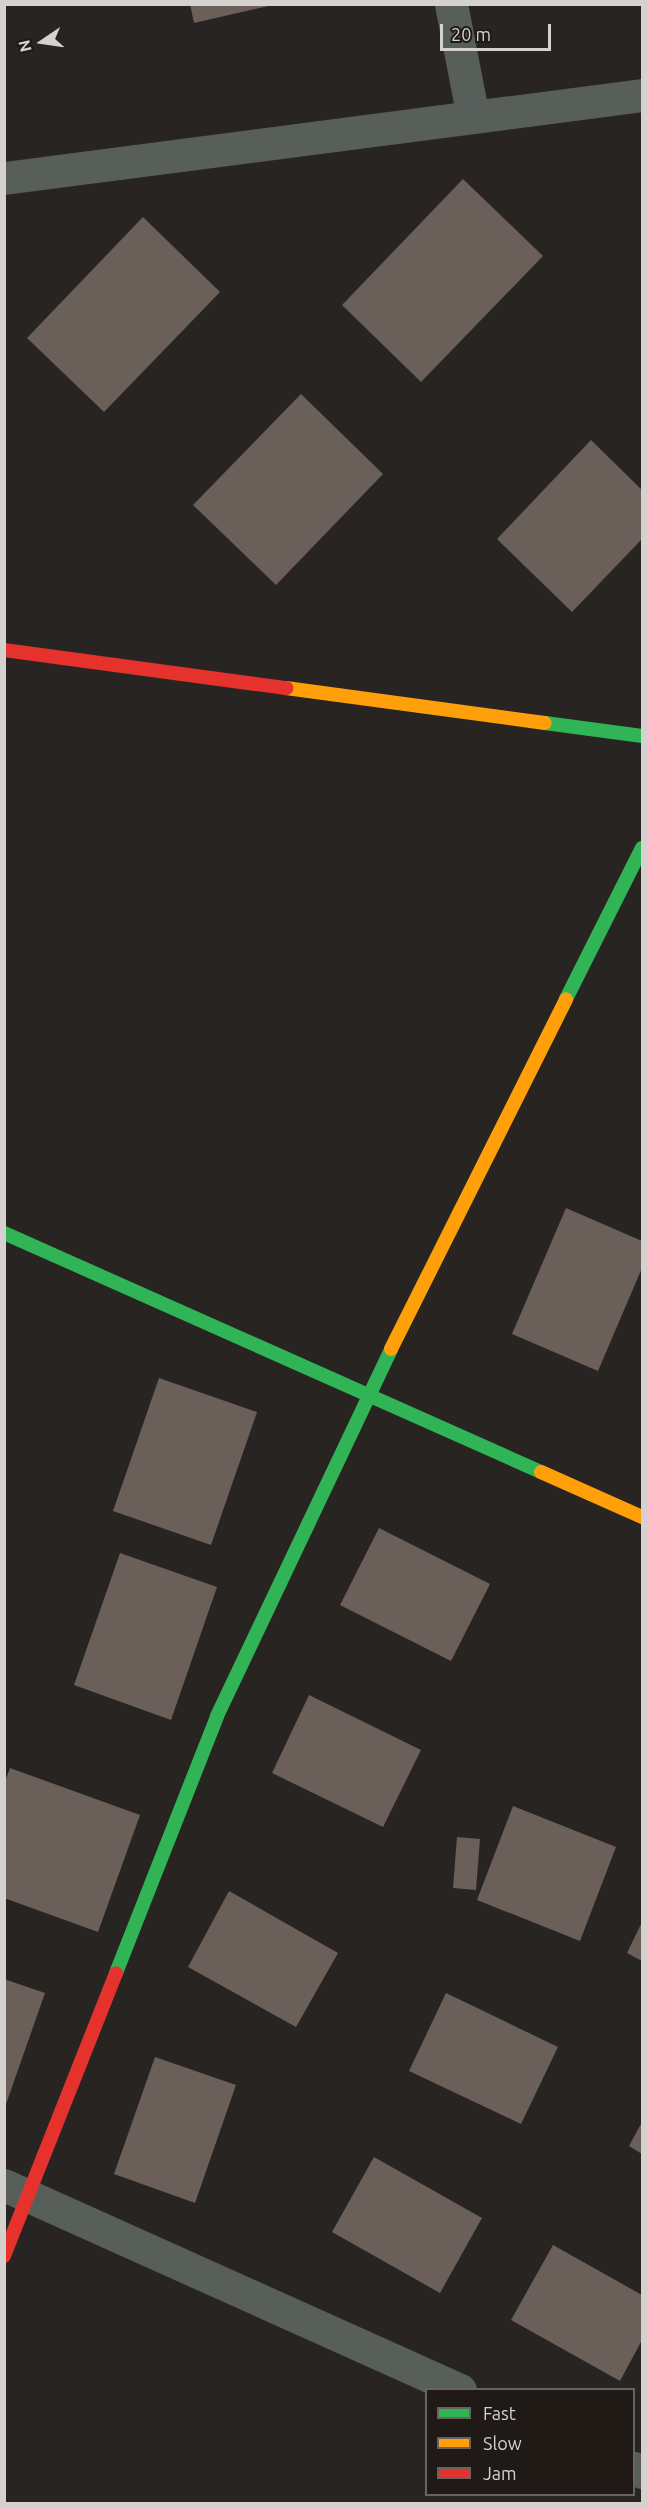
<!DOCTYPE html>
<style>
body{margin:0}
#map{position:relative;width:647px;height:2508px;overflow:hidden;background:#282422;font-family:Ubuntu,sans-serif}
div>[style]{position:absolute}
.building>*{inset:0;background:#6b5f59}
.street>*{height:33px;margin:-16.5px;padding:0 16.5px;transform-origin:16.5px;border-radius:16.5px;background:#585f5b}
.fast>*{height:14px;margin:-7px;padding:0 7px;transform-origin:7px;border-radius:7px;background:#30b455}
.slow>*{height:14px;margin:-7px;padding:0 7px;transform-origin:7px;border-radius:7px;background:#ff9f0a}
.jam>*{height:14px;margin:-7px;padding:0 7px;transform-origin:7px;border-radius:7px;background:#e5322d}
span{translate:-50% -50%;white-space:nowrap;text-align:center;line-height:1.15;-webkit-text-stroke:6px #201a17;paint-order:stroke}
.frame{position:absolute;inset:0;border:6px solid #d5d1ce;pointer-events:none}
.legend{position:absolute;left:425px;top:2388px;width:210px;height:108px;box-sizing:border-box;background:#201a17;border:2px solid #686360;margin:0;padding:8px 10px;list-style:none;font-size:18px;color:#d5d1ce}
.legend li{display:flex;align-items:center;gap:12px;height:30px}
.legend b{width:30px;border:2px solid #686360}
.north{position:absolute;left:12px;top:12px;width:60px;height:60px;-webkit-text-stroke:4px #201a17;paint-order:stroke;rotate:257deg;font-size:16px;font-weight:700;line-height:24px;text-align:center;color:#d5d1ce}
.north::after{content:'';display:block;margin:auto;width:21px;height:27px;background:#d5d1ce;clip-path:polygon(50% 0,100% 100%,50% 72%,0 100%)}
.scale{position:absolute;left:440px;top:24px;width:111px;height:27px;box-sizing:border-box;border:3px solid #d5d1ce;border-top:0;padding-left:8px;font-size:18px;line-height:21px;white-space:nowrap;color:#d5d1ce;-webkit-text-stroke:4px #201a17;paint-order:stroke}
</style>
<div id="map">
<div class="building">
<div style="clip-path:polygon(190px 4px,273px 4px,273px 5px,194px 23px)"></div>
<div style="clip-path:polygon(463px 179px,543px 256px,421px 382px,342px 305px)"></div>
<div style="clip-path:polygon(143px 217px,220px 292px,104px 412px,27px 338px)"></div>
<div style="clip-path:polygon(301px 394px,383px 474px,276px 585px,193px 505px)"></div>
<div style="clip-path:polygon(591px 440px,642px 490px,642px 539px,572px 612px,497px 539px)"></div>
<div style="clip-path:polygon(566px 1208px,642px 1241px,642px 1268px,598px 1371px,512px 1334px)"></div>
<div style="clip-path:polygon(159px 1378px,257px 1412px,211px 1545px,113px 1511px)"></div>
<div style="clip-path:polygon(379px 1528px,490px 1584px,451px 1661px,340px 1605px)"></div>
<div style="clip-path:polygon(120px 1553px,217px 1587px,171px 1720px,74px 1685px)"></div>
<div style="clip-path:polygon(309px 1695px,421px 1750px,383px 1827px,272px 1773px)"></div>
<div style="clip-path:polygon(10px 1768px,140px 1815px,98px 1932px,4px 1898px,4px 1784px)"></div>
<div style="clip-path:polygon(513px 1806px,616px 1847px,580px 1941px,477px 1900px)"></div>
<div style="clip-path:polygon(457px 1837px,480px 1839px,476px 1890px,453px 1888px)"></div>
<div style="clip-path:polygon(229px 1891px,338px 1953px,296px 2027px,188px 1967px)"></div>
<div style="clip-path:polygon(642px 1922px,642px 1961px,627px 1953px)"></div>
<div style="clip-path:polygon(4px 1979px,45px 1993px,5px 2107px,4px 2107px)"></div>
<div style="clip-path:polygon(446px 1993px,558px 2047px,521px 2124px,409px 2071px)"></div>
<div style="clip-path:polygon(155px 2057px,236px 2085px,195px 2203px,114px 2174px)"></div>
<div style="clip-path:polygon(642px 2122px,642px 2154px,629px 2146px)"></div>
<div style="clip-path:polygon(374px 2157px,482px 2218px,440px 2293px,332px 2232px)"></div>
<div style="clip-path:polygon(553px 2245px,642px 2295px,642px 2340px,620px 2381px,511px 2320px)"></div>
</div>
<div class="street">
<div style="left:451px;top:4px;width:115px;rotate:79deg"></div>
<div style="left:4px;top:178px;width:643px;rotate:-7.41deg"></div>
<div style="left:4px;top:2185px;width:500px;rotate:24.2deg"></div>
<div style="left:634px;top:2468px;width:9px;rotate:27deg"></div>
</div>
<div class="fast">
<div style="left:545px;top:723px;width:98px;rotate:7.6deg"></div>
<div style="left:566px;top:999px;width:169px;rotate:-63.3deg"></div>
<div style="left:4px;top:1233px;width:588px;rotate:23.99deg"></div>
<div style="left:116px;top:1973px;width:276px;rotate:-68.5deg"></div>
<div style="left:217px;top:1716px;width:406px;rotate:-64.6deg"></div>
</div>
<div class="slow">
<div style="left:286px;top:688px;width:261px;rotate:7.7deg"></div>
<div style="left:391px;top:1349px;width:391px;rotate:-63.4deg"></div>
<div style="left:541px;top:1472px;width:111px;rotate:24deg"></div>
</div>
<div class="jam">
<div style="left:4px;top:650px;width:285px;rotate:7.7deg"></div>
<div style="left:4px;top:2256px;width:304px;rotate:-68.4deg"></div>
</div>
<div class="frame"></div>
<ul class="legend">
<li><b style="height:8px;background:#30b455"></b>Fast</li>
<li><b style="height:8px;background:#ff9f0a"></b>Slow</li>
<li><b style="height:8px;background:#e5322d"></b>Jam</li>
</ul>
<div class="north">N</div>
<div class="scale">20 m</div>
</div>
